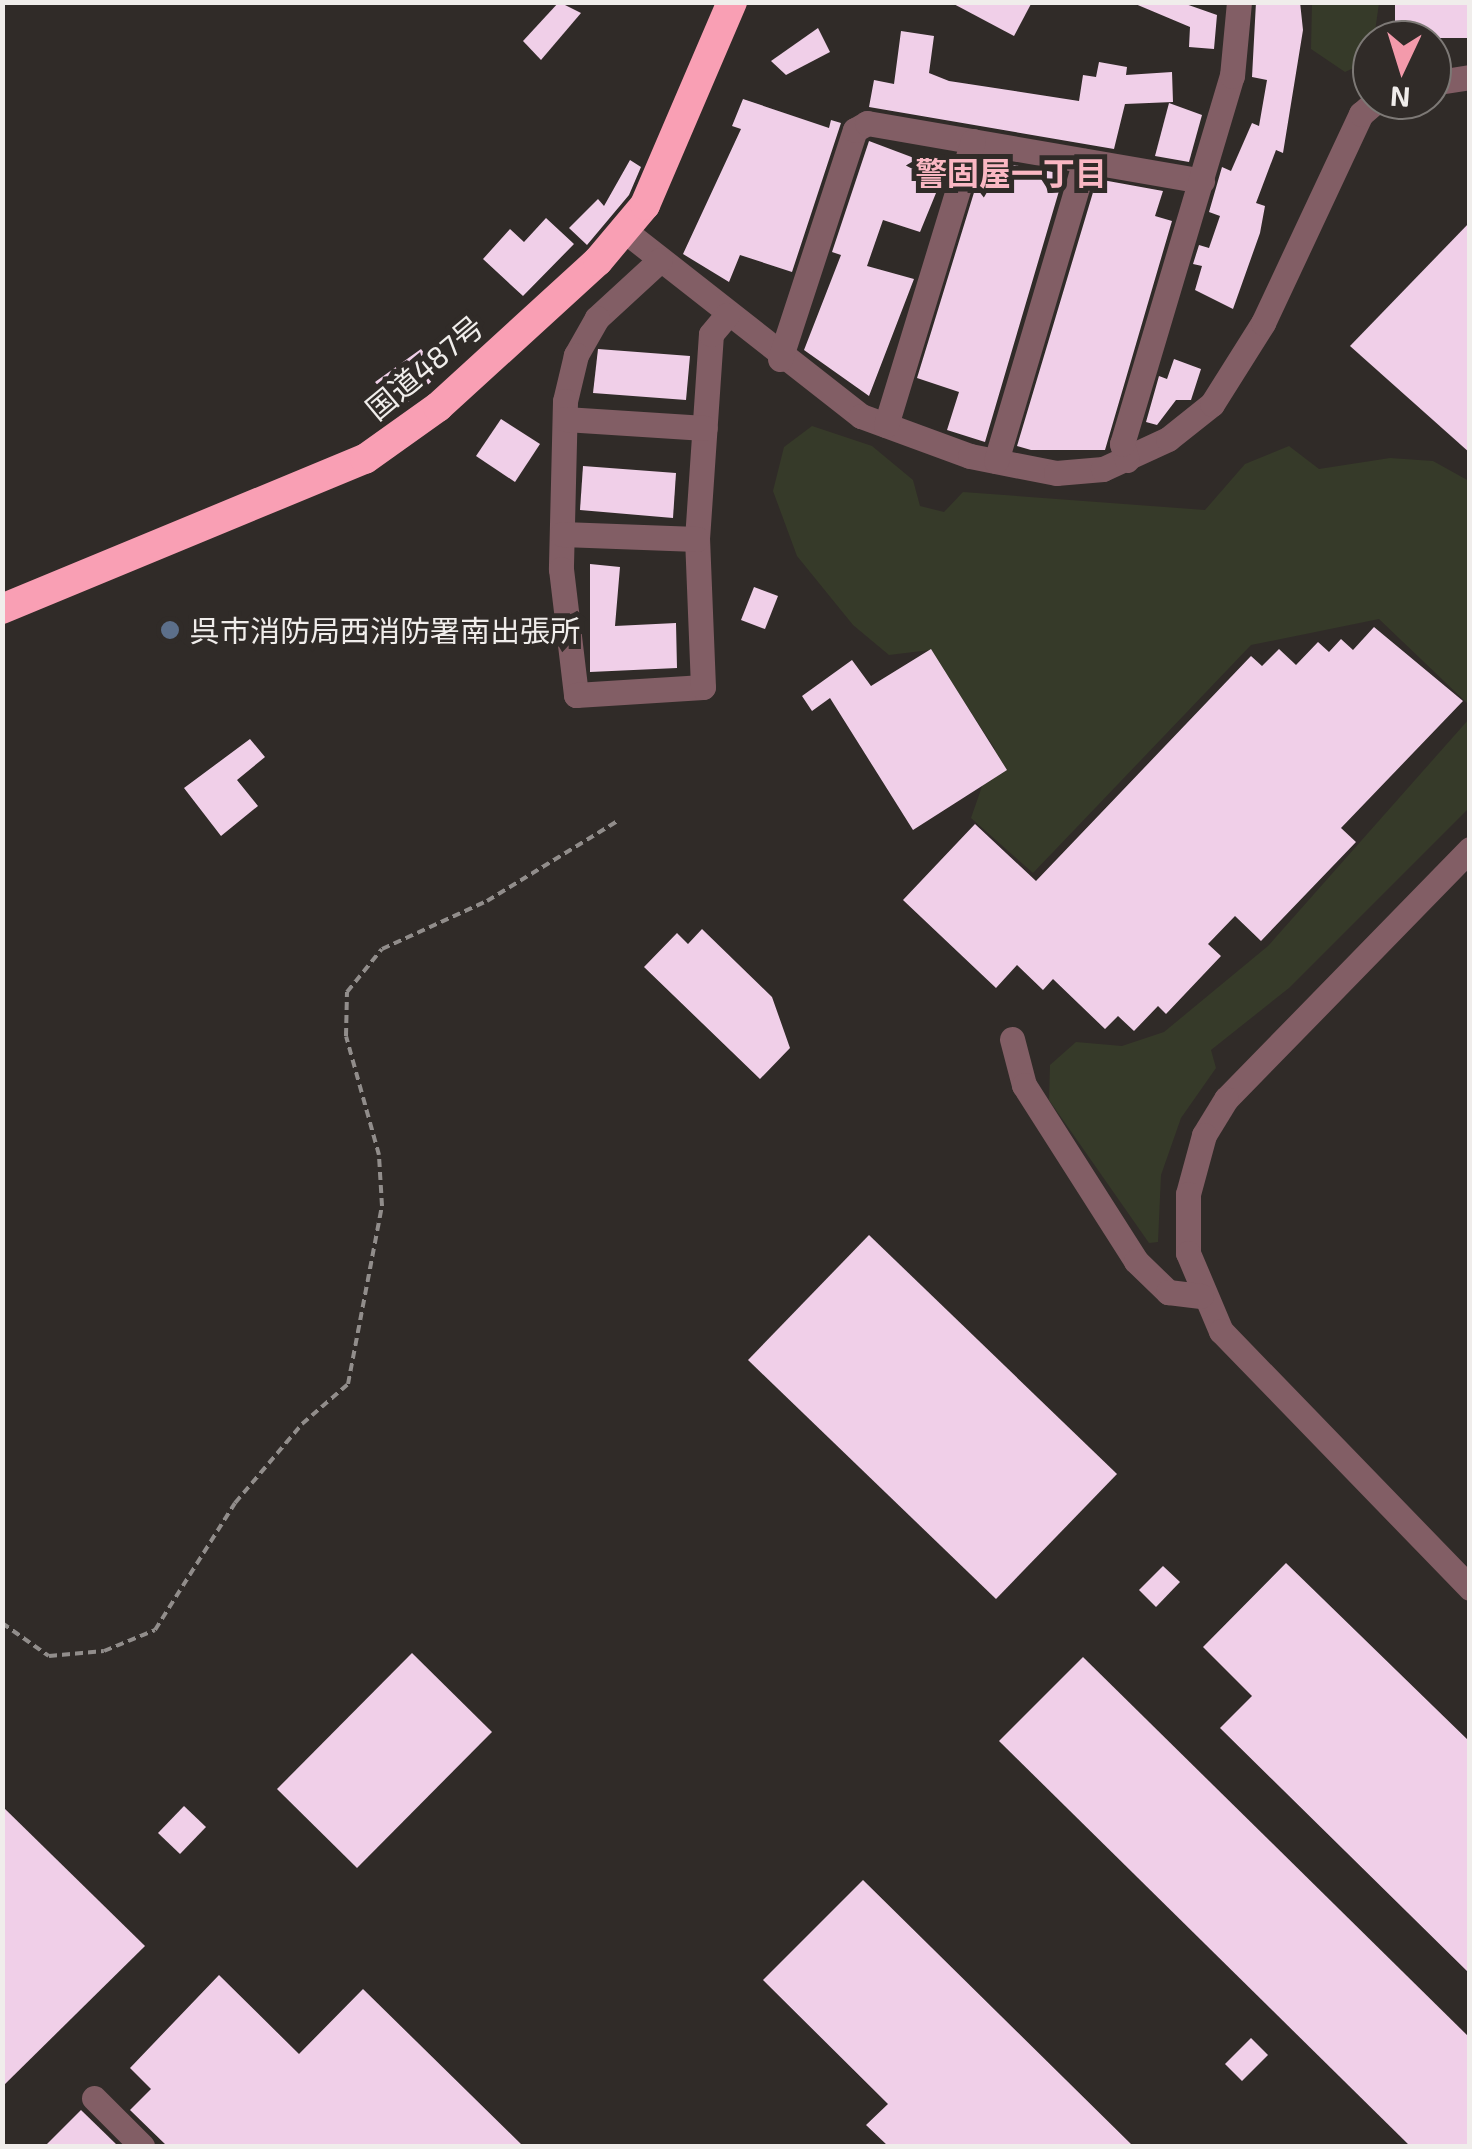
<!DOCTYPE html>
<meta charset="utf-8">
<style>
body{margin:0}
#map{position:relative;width:1472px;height:2149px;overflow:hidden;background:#302b28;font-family:"Exo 2","Noto Sans JP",sans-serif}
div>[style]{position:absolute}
.green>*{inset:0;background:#363a29}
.building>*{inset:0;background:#f0cfe8}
.path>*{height:4px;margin-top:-2px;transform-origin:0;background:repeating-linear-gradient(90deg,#918d8b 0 8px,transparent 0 13px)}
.minor>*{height:25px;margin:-12.5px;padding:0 12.5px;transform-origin:12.5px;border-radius:12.5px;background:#825e65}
.highway>*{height:30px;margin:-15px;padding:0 15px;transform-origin:15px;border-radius:15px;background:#f99fb4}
.dots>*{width:28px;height:28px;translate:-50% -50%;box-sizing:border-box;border:5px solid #302b28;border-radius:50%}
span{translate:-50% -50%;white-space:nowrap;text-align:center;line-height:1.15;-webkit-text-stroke:10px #302b28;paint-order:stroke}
.street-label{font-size:30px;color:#f0edeb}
.poi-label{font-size:30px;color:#f0edeb}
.left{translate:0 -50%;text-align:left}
.neighbourhood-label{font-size:32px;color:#fab7c3;font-weight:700}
.frame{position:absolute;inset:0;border:5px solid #f0edeb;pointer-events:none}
.north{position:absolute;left:1352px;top:20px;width:100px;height:100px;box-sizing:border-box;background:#302b28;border:2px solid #7d7976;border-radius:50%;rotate:184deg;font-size:28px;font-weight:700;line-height:40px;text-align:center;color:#f0edeb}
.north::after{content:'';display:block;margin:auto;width:35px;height:45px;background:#f39aab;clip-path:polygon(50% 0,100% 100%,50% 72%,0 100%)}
</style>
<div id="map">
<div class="green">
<div style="clip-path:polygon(1312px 3px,1379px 3px,1371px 60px,1345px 72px,1311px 49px)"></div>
<div style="clip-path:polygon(812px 426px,872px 446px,913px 480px,920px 506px,944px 512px,963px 492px,1205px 510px,1245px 464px,1289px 446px,1319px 469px,1390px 458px,1433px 461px,1469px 481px,1469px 705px,1379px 619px,1251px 645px,1033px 873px,971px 818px,995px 749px,930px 650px,889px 655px,853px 625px,797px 556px,773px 491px,784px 447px)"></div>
<div style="clip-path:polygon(1469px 719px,1469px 808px,1289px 988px,1211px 1050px,1216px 1068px,1181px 1118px,1161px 1175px,1158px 1242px,1149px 1243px,1049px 1100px,1050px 1065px,1076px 1042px,1122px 1046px,1164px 1032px,1268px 946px)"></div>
</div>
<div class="building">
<div style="clip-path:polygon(559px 2px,581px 13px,541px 60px,523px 41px)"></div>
<div style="clip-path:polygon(950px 2px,1032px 2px,1014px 36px)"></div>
<div style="clip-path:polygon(1180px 2px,1217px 15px,1214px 49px,1189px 47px,1190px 27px,1133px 3px)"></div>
<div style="clip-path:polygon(1256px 2px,1300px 2px,1303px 30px,1283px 153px,1276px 150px,1256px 203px,1265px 206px,1260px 233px,1233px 309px,1195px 290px,1202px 266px,1193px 264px,1199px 245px,1209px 248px,1220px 216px,1209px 212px,1222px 167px,1231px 171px,1252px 123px,1259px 126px,1267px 80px,1252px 77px)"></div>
<div style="clip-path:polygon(1395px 2px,1470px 2px,1470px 38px,1395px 38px)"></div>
<div style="clip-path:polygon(818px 28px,830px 52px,786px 75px,771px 61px)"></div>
<div style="clip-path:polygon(901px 31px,934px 36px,929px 73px,949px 81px,1079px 101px,1083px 75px,1096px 77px,1099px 62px,1127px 67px,1126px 75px,1172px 72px,1173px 102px,1125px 104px,1114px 149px,869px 107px,874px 80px,894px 84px)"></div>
<div style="clip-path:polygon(743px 99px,829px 128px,831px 120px,841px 123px,792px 272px,740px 255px,729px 282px,683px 254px,741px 129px,732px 126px)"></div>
<div style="clip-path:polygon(1169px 103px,1202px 115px,1189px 162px,1155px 156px)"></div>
<div style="clip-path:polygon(869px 141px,930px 164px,934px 154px,950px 159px,920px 232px,883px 220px,867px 266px,914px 279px,869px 396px,804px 350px,841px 255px,832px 252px)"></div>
<div style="clip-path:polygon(630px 160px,641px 167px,629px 195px,587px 245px,569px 228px,598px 199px,604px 206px)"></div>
<div style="clip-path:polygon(984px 160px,1064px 174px,985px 442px,947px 430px,959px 392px,917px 378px)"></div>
<div style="clip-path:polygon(1097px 179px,1163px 191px,1155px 216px,1172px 221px,1105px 450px,1031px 450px,1017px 446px)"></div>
<div style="clip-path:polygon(546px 218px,574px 244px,523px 296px,483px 259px,510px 229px,524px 242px)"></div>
<div style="clip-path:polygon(1470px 222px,1470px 453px,1350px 346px)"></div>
<div style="clip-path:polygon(421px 349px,440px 374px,389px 419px,375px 404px,386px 395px,375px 382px)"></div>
<div style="clip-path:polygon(598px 349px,690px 356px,686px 400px,593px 393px)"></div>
<div style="clip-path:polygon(1174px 359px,1201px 369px,1191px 400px,1176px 400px,1157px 425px,1146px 422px,1159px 376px,1167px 379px)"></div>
<div style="clip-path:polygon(501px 419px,540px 444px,515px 482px,476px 456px)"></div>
<div style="clip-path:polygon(583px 466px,676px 473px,673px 518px,580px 510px)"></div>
<div style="clip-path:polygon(590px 564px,620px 567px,615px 626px,676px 623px,677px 668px,590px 672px)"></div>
<div style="clip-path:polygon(754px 587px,778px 596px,765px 629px,741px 620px)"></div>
<div style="clip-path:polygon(1374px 627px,1463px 701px,1341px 828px,1356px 842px,1261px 941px,1235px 916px,1208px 944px,1221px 956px,1166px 1014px,1158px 1006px,1134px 1031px,1118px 1016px,1105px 1029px,1053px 979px,1043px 990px,1017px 965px,996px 988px,903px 900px,975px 824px,1036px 881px,1251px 656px,1262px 666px,1279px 649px,1296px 665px,1318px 642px,1329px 652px,1341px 639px,1353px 650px)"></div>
<div style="clip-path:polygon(931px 649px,1007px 770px,913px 830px,830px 698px,812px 711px,802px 696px,852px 660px,871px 686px)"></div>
<div style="clip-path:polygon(250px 739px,265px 757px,237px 780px,258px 806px,221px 836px,184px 788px)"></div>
<div style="clip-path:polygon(702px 929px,772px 997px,790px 1048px,760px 1079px,644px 967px,677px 933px,688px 944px)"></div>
<div style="clip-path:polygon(869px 1235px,1117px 1474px,996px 1599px,748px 1360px)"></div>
<div style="clip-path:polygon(1286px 1563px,1470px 1742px,1470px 1974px,1220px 1728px,1252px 1696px,1203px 1647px)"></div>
<div style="clip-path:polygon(1163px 1566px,1180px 1582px,1156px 1607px,1139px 1590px)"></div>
<div style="clip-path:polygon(412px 1653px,492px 1732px,357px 1868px,277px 1789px)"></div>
<div style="clip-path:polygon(1083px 1657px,1470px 2038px,1470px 2146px,1410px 2146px,999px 1741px)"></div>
<div style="clip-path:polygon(2px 1806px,145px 1946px,2px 2087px)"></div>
<div style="clip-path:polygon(184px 1806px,206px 1827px,180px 1854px,158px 1833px)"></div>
<div style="clip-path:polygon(863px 1880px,1133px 2146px,888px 2146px,866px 2125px,888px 2104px,763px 1980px)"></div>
<div style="clip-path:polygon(219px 1975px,299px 2054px,363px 1989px,523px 2146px,167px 2146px,130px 2110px,151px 2089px,130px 2068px)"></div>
<div style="clip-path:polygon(1251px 2038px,1268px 2055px,1242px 2081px,1225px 2064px)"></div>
<div style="clip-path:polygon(81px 2110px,118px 2146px,45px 2146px)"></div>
</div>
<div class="path">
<div style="left:2px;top:1623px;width:57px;rotate:35.1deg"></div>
<div style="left:49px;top:1656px;width:55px;rotate:-5.2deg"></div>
<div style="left:104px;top:1651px;width:55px;rotate:-22.4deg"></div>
<div style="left:155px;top:1630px;width:150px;rotate:-57.8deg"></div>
<div style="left:235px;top:1503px;width:104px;rotate:-49.7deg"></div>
<div style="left:302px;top:1424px;width:61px;rotate:-41deg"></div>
<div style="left:348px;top:1384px;width:181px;rotate:-79.2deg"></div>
<div style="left:382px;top:1206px;width:51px;rotate:-93.4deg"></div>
<div style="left:379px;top:1155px;width:123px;rotate:-105.5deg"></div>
<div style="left:346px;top:1036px;width:44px;rotate:-88.7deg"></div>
<div style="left:347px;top:992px;width:55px;rotate:-50.9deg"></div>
<div style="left:382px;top:949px;width:115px;rotate:-24.6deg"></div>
<div style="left:487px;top:901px;width:155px;rotate:-31.5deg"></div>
</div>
<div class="minor">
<div style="left:1432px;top:83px;width:38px;rotate:-9deg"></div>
<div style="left:625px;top:231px;width:300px;rotate:38.1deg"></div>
<div style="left:861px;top:416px;width:116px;rotate:20.2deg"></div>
<div style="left:970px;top:456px;width:88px;rotate:11.2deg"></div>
<div style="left:1056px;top:473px;width:47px;rotate:-4.9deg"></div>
<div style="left:1103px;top:469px;width:72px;rotate:-24.8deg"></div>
<div style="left:1168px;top:439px;width:56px;rotate:-38.5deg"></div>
<div style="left:1212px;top:404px;width:96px;rotate:-57.8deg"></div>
<div style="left:1263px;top:323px;width:231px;rotate:-64.9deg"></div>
<div style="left:1361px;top:114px;width:21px;rotate:-41deg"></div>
<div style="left:660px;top:260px;width:86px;rotate:137.4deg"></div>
<div style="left:597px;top:318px;width:43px;rotate:119.6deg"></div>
<div style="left:576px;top:355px;width:47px;rotate:103.4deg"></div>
<div style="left:565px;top:401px;width:168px;rotate:91.4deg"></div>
<div style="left:561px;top:569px;width:127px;rotate:83.2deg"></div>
<div style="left:576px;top:695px;width:127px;rotate:-3.6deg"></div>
<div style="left:703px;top:687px;width:148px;rotate:-92.3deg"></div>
<div style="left:697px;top:539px;width:205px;rotate:-86.1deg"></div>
<div style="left:711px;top:334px;width:25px;rotate:-50deg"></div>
<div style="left:780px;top:359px;width:241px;rotate:-71.9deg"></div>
<div style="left:855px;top:130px;width:14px;rotate:-30deg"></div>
<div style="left:867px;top:123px;width:340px;rotate:9.8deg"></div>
<div style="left:565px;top:419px;width:140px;rotate:3.7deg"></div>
<div style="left:886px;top:425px;width:297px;rotate:-73deg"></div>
<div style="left:1127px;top:460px;width:17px;rotate:-107deg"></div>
<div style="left:1122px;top:444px;width:384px;rotate:-73.4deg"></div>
<div style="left:1232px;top:76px;width:74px;rotate:-84.6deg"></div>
<div style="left:996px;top:461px;width:313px;rotate:-73.5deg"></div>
<div style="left:562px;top:534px;width:135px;rotate:2.1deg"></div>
<div style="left:1470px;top:849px;width:349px;rotate:134.3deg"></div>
<div style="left:1226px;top:1099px;width:42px;rotate:121.4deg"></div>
<div style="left:1204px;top:1135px;width:61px;rotate:105.2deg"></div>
<div style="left:1188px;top:1194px;width:59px;rotate:90deg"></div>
<div style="left:1188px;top:1253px;width:85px;rotate:67.1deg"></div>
<div style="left:1221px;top:1331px;width:358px;rotate:45.9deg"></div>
<div style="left:1012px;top:1039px;width:48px;rotate:75.4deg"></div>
<div style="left:1024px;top:1085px;width:209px;rotate:57.5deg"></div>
<div style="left:1136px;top:1261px;width:45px;rotate:44.1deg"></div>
<div style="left:1168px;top:1292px;width:33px;rotate:7deg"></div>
<div style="left:94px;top:2098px;width:68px;rotate:45deg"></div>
</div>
<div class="highway">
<div style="left:2px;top:609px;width:393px;rotate:-22.5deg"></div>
<div style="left:365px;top:459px;width:90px;rotate:-35.5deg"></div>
<div style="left:438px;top:407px;width:217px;rotate:-42.4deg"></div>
<div style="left:598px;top:261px;width:73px;rotate:-50deg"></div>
<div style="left:645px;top:205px;width:221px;rotate:-66.8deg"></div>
</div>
<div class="dots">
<div style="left:170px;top:630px;background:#5c6f8a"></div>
</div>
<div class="street-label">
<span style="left:424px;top:367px;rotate:-40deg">国道487号</span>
</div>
<div class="poi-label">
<span class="left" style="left:190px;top:630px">呉市消防局西消防署南出張所</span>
</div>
<div class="neighbourhood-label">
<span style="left:1011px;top:172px">警固屋一丁目</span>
</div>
<div class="frame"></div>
<div class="north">N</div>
</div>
